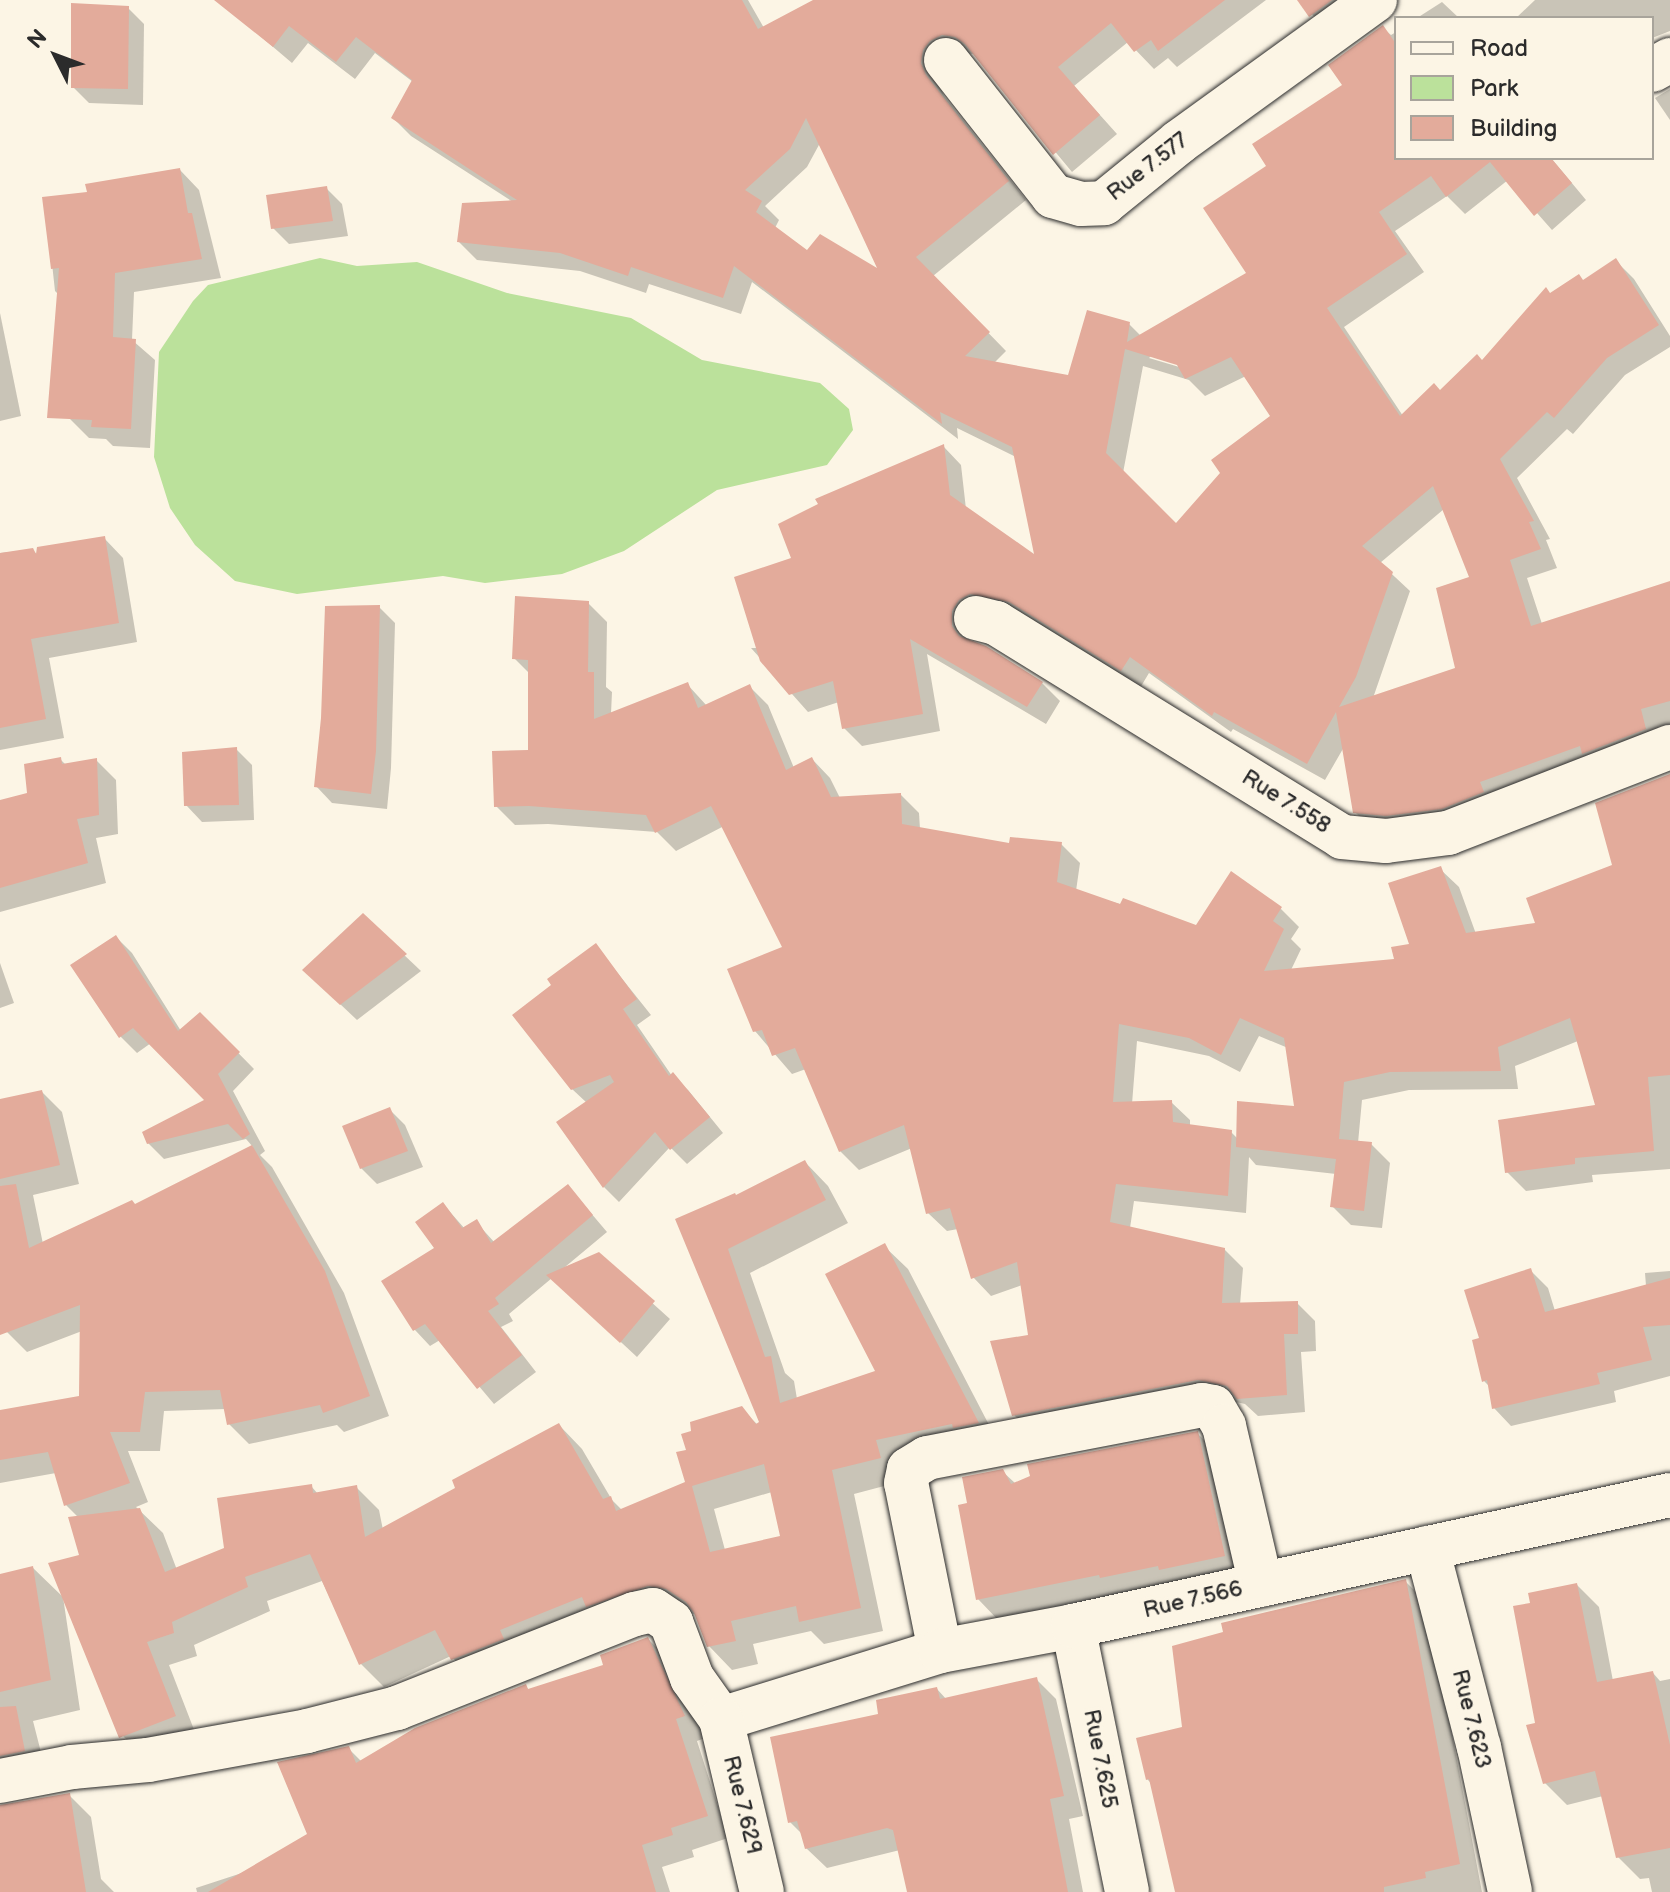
<!DOCTYPE html>
<style>
body{margin:0}
#map{position:relative;width:1670px;height:1892px;overflow:hidden;background:#fcf5e5;font-family:"Balsamiq Sans",sans-serif}
div>[style]{position:absolute}
.green>*{inset:0;background:#bbe19b}
.shadow>*{inset:0;background:#0003}
.building>*{inset:0;background:#e3ab9b}
.roads{filter:drop-shadow(0 0 2px #2b2b2b) drop-shadow(0 0 2px #2b2b2b)}
.minor>*{height:44px;margin:-22px;padding:0 22px;transform-origin:22px;border-radius:22px;background:#fcf5e5}
span{translate:-50% -50%;white-space:nowrap;text-align:center;line-height:1.15;-webkit-text-stroke:7px #fcf5e5;paint-order:stroke}
.street-label{font-size:22px;color:#2b2b2b}
.legend{position:absolute;left:1394px;top:16px;width:260px;height:144px;box-sizing:border-box;background:#fcf5e5;border:2px solid #a8a49b;margin:0;padding:10px 14px;list-style:none;font-size:24px;color:#2b2b2b}
.legend li{display:flex;align-items:center;gap:16px;height:40px}
.legend b{width:40px;border:2px solid #a8a49b}
.north{position:absolute;left:16px;top:16px;width:80px;height:80px;-webkit-text-stroke:6px #fcf5e5;paint-order:stroke;rotate:312deg;font-size:22px;font-weight:700;line-height:32px;text-align:center;color:#2b2b2b}
.north::after{content:'';display:block;margin:auto;width:28px;height:36px;background:#2b2b2b;clip-path:polygon(50% 0,100% 100%,50% 72%,0 100%)}
</style>
<div id="map">
<div class="green">
<div style="clip-path:polygon(320px 258px,357px 266px,417px 262px,507px 293px,631px 318px,702px 360px,820px 383px,849px 409px,853px 430px,827px 465px,717px 490px,624px 551px,562px 574px,485px 583px,443px 576px,297px 594px,235px 581px,195px 545px,170px 508px,154px 457px,159px 352px,193px 301px,208px 285px)"></div>
</div>
<div class="shadow">
<div style="clip-path:polygon(evenodd,233px 0,748px 0,764px 28px,817px 0,1266px 0,1177px 67px,1168px 58px,1154px 69px,1128px 42px,1074px 86px,1117px 134px,1072px 172px,974px 54px,961px 53px,939px 84px,944px 96px,1026px 200px,933px 276px,1006px 351px,994px 363px,1070px 377px,1129px 324px,1141px 336px,1248px 273px,1269px 166px,1345px 86px,1383px 28px,1391px 35px,1396px 32px,1396px 158px,1551px 158px,1586px 200px,1552px 230px,1508px 180px,1465px 214px,1447px 196px,1395px 231px,1424px 272px,1344px 327px,1403px 416px,1482px 363px,1551px 295px,1583px 282px,1616px 261px,1634px 279px,1670px 336px,1670px 347px,1625px 375px,1573px 434px,1567px 429px,1517px 478px,1550px 539px,1546px 540px,1557px 568px,1527px 578px,1542px 624px,1670px 586px,1670px 724px,1658px 727px,1663px 748px,1497px 800px,1373px 830px,1355px 812px,1344px 747px,1325px 780px,1233px 729px,1231px 732px,1149px 673px,1140px 688px,969px 632px,969px 642px,1042px 683px,1060px 701px,1046px 724px,927px 654px,940px 731px,862px 746px,844px 728px,839px 702px,808px 712px,751px 648px,758px 648px,793px 560px,944px 447px,961px 465px,966px 509px,1037px 559px,1016px 457px,957px 428px,958px 439px,752px 282px,741px 314px,649px 284px,646px 293px,580px 271px,477px 260px,459px 242px,513px 202px,411px 136px,393px 118px,413px 82px,375px 53px,355px 79px,308px 43px,292px 63px,227px 8px,233px 0,820px 143px,882px 273px,807px 253px,775px 228px,779px 220px,765px 206px,807px 167px,820px 143px,233px 0,1152px 355px,1188px 366px,1186px 369px,1149px 358px,1152px 355px,233px 0,1143px 366px,1189px 380px,1205px 396px,1246px 376px,1273px 416px,1176px 526px,1123px 473px,1143px 366px,233px 0,1444px 509px,1472px 579px,1457px 669px,1373px 698px,1410px 591px,1380px 563px,1444px 509px)"></div>
<div style="clip-path:polygon(1299px 0,1370px 0,1329px 33px)"></div>
<div style="clip-path:polygon(1535px 0,1670px 0,1670px 31px,1652px 38px,1652px 18px,1516px 18px)"></div>
<div style="clip-path:polygon(1442px 2px,1459px 18px,1417px 18px)"></div>
<div style="clip-path:polygon(128px 8px,144px 24px,143px 105px,89px 103px,73px 87px)"></div>
<div style="clip-path:polygon(1670px 89px,1670px 120px,1655px 98px)"></div>
<div style="clip-path:polygon(180px 170px,199px 190px,221px 278px,134px 292px,132px 340px,155px 360px,150px 448px,113px 446px,106px 439px,89px 438px,69px 418px,59px 295px,55px 291px,45px 199px,89px 194px)"></div>
<div style="clip-path:polygon(326px 188px,342px 204px,348px 236px,289px 244px,273px 228px)"></div>
<div style="clip-path:polygon(0 313px,21px 416px,0 421px)"></div>
<div style="clip-path:polygon(104px 538px,123px 558px,137px 642px,49px 658px,64px 738px,0 750px,0 553px,32px 550px,38px 555px)"></div>
<div style="clip-path:polygon(evenodd,588px 603px,607px 622px,606px 687px,612px 692px,611px 714px,687px 684px,707px 706px,750px 687px,768px 705px,794px 768px,812px 759px,830px 778px,840px 798px,901px 795px,919px 813px,920px 829px,1011px 846px,1061px 844px,1080px 863px,1076px 891px,1197px 927px,1281px 909px,1299px 927px,1291px 939px,1301px 949px,1291px 970px,1396px 961px,1412px 945px,1440px 869px,1459px 887px,1476px 934px,1538px 924px,1614px 866px,1670px 783px,1670px 1169px,1592px 1175px,1593px 1182px,1526px 1191px,1507px 1172px,1597px 1107px,1578px 1041px,1515px 1066px,1518px 1089px,1409px 1090px,1362px 1100px,1358px 1143px,1371px 1144px,1390px 1163px,1382px 1228px,1351px 1225px,1332px 1206px,1336px 1174px,1256px 1165px,1249px 1157px,1246px 1213px,1134px 1201px,1130px 1228px,1224px 1249px,1243px 1268px,1240px 1305px,1297px 1303px,1315px 1321px,1316px 1351px,1301px 1352px,1305px 1412px,1258px 1416px,1245px 1404px,1218px 1398px,1033px 1434px,1014px 1415px,1030px 1337px,1022px 1285px,991px 1296px,973px 1277px,958px 1229px,947px 1231px,928px 1213px,912px 1148px,859px 1170px,840px 1151px,806px 1069px,792px 1074px,755px 1031px,785px 948px,724px 826px,676px 851px,657px 832px,548px 824px,515px 825px,496px 806px,530px 752px,530px 674px,514px 658px,588px 603px,1259px 1036px,1288px 1048px,1296px 1109px,1238px 1139px,1231px 1132px,1190px 1126px,1190px 1120px,1171px 1102px,1132px 1104px,1137px 1041px,1209px 1056px,1240px 1072px,1259px 1036px)"></div>
<div style="clip-path:polygon(379px 607px,395px 623px,391px 768px,387px 809px,332px 803px,316px 786px)"></div>
<div style="clip-path:polygon(236px 749px,252px 765px,254px 820px,202px 822px,186px 805px)"></div>
<div style="clip-path:polygon(60px 759px,66px 765px,96px 760px,116px 780px,118px 834px,96px 838px,106px 883px,0 912px,0 802px,29px 794px)"></div>
<div style="clip-path:polygon(363px 916px,421px 971px,357px 1020px,320px 985px)"></div>
<div style="clip-path:polygon(evenodd,116px 937px,132px 953px,181px 1031px,200px 1014px,254px 1069px,233px 1091px,265px 1151px,260px 1155px,272px 1167px,344px 1293px,389px 1416px,344px 1432px,337px 1425px,249px 1444px,229px 1424px,226px 1409px,164px 1411px,160px 1451px,128px 1451px,148px 1502px,136px 1507px,163px 1533px,177px 1570px,226px 1549px,311px 1486px,318px 1494px,356px 1487px,379px 1510px,383px 1530px,458px 1489px,559px 1425px,582px 1449px,612px 1500px,622px 1510px,687px 1483px,689px 1451px,741px 1409px,758px 1425px,761px 1423px,681px 1230px,805px 1162px,828px 1186px,848px 1223px,750px 1273px,785px 1373px,794px 1381px,797px 1399px,878px 1372px,884px 1246px,908px 1269px,1000px 1446px,903px 1481px,854px 1494px,883px 1631px,824px 1644px,811px 1631px,753px 1644px,758px 1664px,732px 1670px,709px 1646px,697px 1615px,673px 1608px,476px 1682px,451px 1656px,384px 1687px,361px 1664px,322px 1581px,267px 1601px,270px 1611px,194px 1645px,197px 1656px,169px 1665px,198px 1740px,143px 1756px,120px 1733px,82px 1557px,79px 1518px,66px 1505px,56px 1473px,0 1483px,0 1412px,81px 1398px,82px 1331px,27px 1352px,7px 1332px,0 1312px,0 1102px,42px 1092px,62px 1112px,79px 1184px,33px 1195px,43px 1244px,136px 1206px,253px 1147px,246px 1139px,164px 1159px,148px 1143px,207px 1100px,151px 1043px,137px 1053px,121px 1037px,116px 937px,772px 1492px,782px 1537px,725px 1550px,714px 1509px,772px 1492px)"></div>
<div style="clip-path:polygon(596px 946px,651px 1015px,637px 1025px,672px 1076px,688px 1090px,723px 1133px,687px 1164px,670px 1147px,619px 1202px,604px 1187px,587px 1103px,572px 1089px,554px 985px)"></div>
<div style="clip-path:polygon(0 963px,14px 1003px,0 1008px)"></div>
<div style="clip-path:polygon(389px 1109px,405px 1125px,423px 1167px,377px 1184px,361px 1168px)"></div>
<div style="clip-path:polygon(568px 1186px,607px 1232px,565px 1267px,598px 1254px,670px 1319px,637px 1357px,552px 1278px,509px 1314px,513px 1321px,501px 1327px,536px 1372px,494px 1404px,440px 1340px,430px 1346px,415px 1330px,384px 1282px,436px 1249px,443px 1204px,465px 1229px,476px 1222px,495px 1243px)"></div>
<div style="clip-path:polygon(1530px 1270px,1548px 1288px,1555px 1311px,1646px 1286px,1645px 1273px,1670px 1271px,1670px 1376px,1614px 1391px,1616px 1402px,1511px 1426px,1494px 1408px,1491px 1388px,1484px 1381px,1482px 1340px)"></div>
<div style="clip-path:polygon(1197px 1433px,1219px 1455px,1246px 1577px,999px 1621px,978px 1599px,970px 1505px,1002px 1471px,1016px 1484px)"></div>
<div style="clip-path:polygon(32px 1567px,63px 1597px,80px 1710px,33px 1721px,46px 1772px,0 1793px,0 1578px)"></div>
<div style="clip-path:polygon(1405px 1581px,1427px 1603px,1482px 1892px,1176px 1892px,1152px 1784px,1147px 1779px,1184px 1729px)"></div>
<div style="clip-path:polygon(1577px 1585px,1599px 1607px,1613px 1681px,1653px 1673px,1660px 1681px,1670px 1679px,1670px 1892px,1652px 1892px,1649px 1878px,1640px 1879px,1618px 1857px,1603px 1796px,1567px 1805px,1545px 1783px,1537px 1725px,1533px 1604px)"></div>
<div style="clip-path:polygon(648px 1639px,670px 1661px,705px 1738px,697px 1741px,728px 1838px,692px 1850px,694px 1857px,662px 1867px,670px 1892px,197px 1892px,196px 1888px,248px 1871px,310px 1835px,348px 1748px,362px 1762px,525px 1686px,529px 1690px,606px 1666px)"></div>
<div style="clip-path:polygon(1036px 1679px,1056px 1699px,1083px 1816px,1069px 1819px,1083px 1892px,909px 1892px,900px 1850px,827px 1868px,806px 1848px,803px 1835px,790px 1822px,880px 1715px,937px 1689px,947px 1700px)"></div>
<div style="clip-path:polygon(69px 1795px,91px 1817px,101px 1879px,114px 1892px,0 1892px,0 1807px)"></div>
</div>
<div class="building">
<div style="clip-path:polygon(evenodd,214px 0,742px 0,758px 29px,813px 0,1225px 0,1158px 51px,1151px 40px,1134px 52px,1111px 23px,1058px 67px,1100px 115px,1053px 155px,965px 44px,955px 37px,942px 35px,930px 41px,923px 50px,921px 63px,926px 75px,1009px 181px,916px 257px,990px 332px,965px 356px,1068px 375px,1087px 310px,1130px 322px,1127px 342px,1246px 273px,1203px 208px,1266px 166px,1252px 144px,1342px 85px,1328px 65px,1383px 25px,1396px 44px,1396px 158px,1551px 158px,1572px 183px,1534px 216px,1490px 162px,1446px 197px,1431px 176px,1379px 212px,1407px 254px,1327px 308px,1400px 416px,1434px 383px,1440px 390px,1477px 354px,1482px 360px,1546px 287px,1550px 293px,1579px 274px,1583px 280px,1616px 258px,1659px 325px,1607px 358px,1554px 418px,1547px 412px,1500px 459px,1534px 521px,1529px 522px,1541px 549px,1510px 560px,1531px 626px,1670px 581px,1670px 701px,1641px 709px,1646px 729px,1582px 754px,1580px 746px,1480px 782px,1484px 792px,1442px 809px,1386px 816px,1353px 813px,1336px 712px,1307px 764px,1214px 712px,1212px 716px,1130px 657px,1121px 671px,1009px 602px,970px 594px,959px 600px,952px 611px,952px 626px,959px 636px,986px 646px,1043px 682px,1027px 707px,910px 639px,923px 714px,842px 729px,833px 681px,789px 695px,760px 661px,734px 577px,791px 558px,778px 524px,818px 504px,815px 499px,944px 444px,950px 495px,1034px 554px,1012px 447px,940px 412px,942px 424px,734px 266px,723px 298px,631px 267px,628px 276px,560px 253px,457px 242px,462px 203px,517px 200px,391px 118px,412px 80px,356px 37px,336px 62px,289px 26px,273px 47px,214px 0,806px 118px,851px 212px,877px 268px,820px 234px,807px 250px,756px 212px,762px 201px,745px 190px,790px 149px,806px 118px,214px 0,1125px 349px,1177px 365px,1185px 379px,1231px 357px,1270px 416px,1211px 460px,1220px 473px,1176px 523px,1106px 453px,1125px 349px,214px 0,1433px 486px,1469px 577px,1436px 588px,1455px 668px,1339px 707px,1356px 677px,1393px 572px,1362px 546px,1433px 486px)"></div>
<div style="clip-path:polygon(1297px 0,1332px 0,1309px 17px)"></div>
<div style="clip-path:polygon(71px 3px,129px 6px,128px 89px,71px 88px)"></div>
<div style="clip-path:polygon(180px 168px,188px 213px,192px 213px,202px 259px,115px 273px,113px 337px,136px 339px,131px 429px,91px 427px,92px 420px,47px 418px,59px 268px,51px 269px,42px 197px,87px 192px,85px 184px)"></div>
<div style="clip-path:polygon(327px 186px,333px 221px,271px 229px,266px 195px)"></div>
<div style="clip-path:polygon(105px 536px,119px 623px,31px 639px,46px 719px,0 728px,0 553px,33px 548px,36px 554px,37px 547px)"></div>
<div style="clip-path:polygon(515px 596px,589px 601px,588px 672px,594px 672px,594px 719px,688px 682px,698px 708px,750px 684px,786px 770px,812px 757px,831px 797px,901px 793px,902px 824px,1009px 843px,1010px 837px,1062px 842px,1057px 882px,1120px 904px,1123px 898px,1196px 925px,1231px 871px,1282px 907px,1273px 921px,1284px 929px,1264px 971px,1394px 959px,1391px 947px,1409px 944px,1388px 883px,1441px 866px,1466px 933px,1535px 923px,1526px 898px,1612px 865px,1595px 803px,1670px 774px,1670px 1075px,1648px 1077px,1654px 1151px,1575px 1158px,1575px 1164px,1505px 1173px,1498px 1120px,1595px 1105px,1570px 1018px,1498px 1047px,1501px 1071px,1390px 1072px,1344px 1082px,1339px 1139px,1372px 1142px,1364px 1211px,1330px 1207px,1336px 1159px,1236px 1147px,1237px 1101px,1294px 1106px,1284px 1038px,1240px 1018px,1221px 1055px,1189px 1038px,1119px 1024px,1113px 1102px,1172px 1100px,1173px 1122px,1232px 1130px,1228px 1196px,1116px 1184px,1110px 1222px,1225px 1248px,1222px 1303px,1298px 1301px,1298px 1334px,1284px 1334px,1287px 1395px,1237px 1399px,1227px 1386px,1198px 1380px,1012px 1416px,990px 1341px,1028px 1335px,1017px 1262px,971px 1279px,950px 1208px,926px 1214px,904px 1125px,839px 1152px,795px 1048px,772px 1056px,762px 1030px,753px 1032px,727px 969px,782px 947px,711px 806px,655px 833px,646px 815px,529px 806px,494px 807px,492px 751px,528px 750px,528px 660px,512px 659px)"></div>
<div style="clip-path:polygon(380px 605px,376px 751px,371px 794px,314px 787px,321px 718px,325px 606px)"></div>
<div style="clip-path:polygon(237px 747px,239px 805px,184px 806px,182px 752px)"></div>
<div style="clip-path:polygon(61px 757px,62px 764px,97px 758px,99px 815px,77px 819px,88px 863px,0 888px,0 800px,27px 793px,24px 764px)"></div>
<div style="clip-path:polygon(363px 913px,407px 954px,340px 1005px,302px 970px)"></div>
<div style="clip-path:polygon(116px 935px,178px 1031px,200px 1012px,240px 1052px,218px 1074px,250px 1134px,243px 1139px,228px 1124px,147px 1144px,142px 1132px,204px 1100px,133px 1028px,119px 1038px,70px 965px)"></div>
<div style="clip-path:polygon(596px 943px,637px 999px,623px 1009px,669px 1076px,673px 1072px,710px 1117px,670px 1150px,655px 1132px,603px 1188px,556px 1122px,614px 1082px,610px 1075px,571px 1090px,512px 1015px,551px 985px,547px 979px)"></div>
<div style="clip-path:polygon(42px 1090px,60px 1165px,0 1179px,0 1099px)"></div>
<div style="clip-path:polygon(390px 1107px,408px 1151px,360px 1169px,342px 1126px)"></div>
<div style="clip-path:polygon(252px 1145px,325px 1271px,370px 1396px,323px 1413px,320px 1405px,227px 1425px,220px 1390px,145px 1392px,140px 1432px,110px 1432px,130px 1483px,64px 1506px,48px 1452px,0 1460px,0 1410px,79px 1396px,80px 1305px,0 1335px,0 1186px,16px 1184px,29px 1248px,132px 1200px,135px 1204px)"></div>
<div style="clip-path:polygon(evenodd,805px 1160px,826px 1200px,728px 1249px,765px 1357px,771px 1356px,780px 1403px,875px 1371px,825px 1274px,885px 1243px,979px 1423px,953px 1428px,952px 1424px,876px 1440px,881px 1458px,832px 1470px,861px 1608px,799px 1622px,796px 1606px,731px 1621px,736px 1641px,707px 1647px,694px 1613px,686px 1602px,666px 1589px,648px 1586px,586px 1607px,582px 1597px,500px 1630px,504px 1639px,451px 1660px,435px 1630px,359px 1665px,310px 1554px,245px 1577px,248px 1587px,172px 1622px,174px 1633px,147px 1642px,176px 1716px,119px 1738px,48px 1563px,79px 1555px,68px 1517px,140px 1508px,165px 1572px,224px 1548px,217px 1498px,312px 1484px,313px 1493px,357px 1485px,365px 1537px,455px 1488px,452px 1480px,559px 1423px,603px 1499px,611px 1496px,616px 1511px,685px 1482px,676px 1452px,686px 1450px,681px 1434px,691px 1431px,690px 1422px,742px 1406px,756px 1424px,759px 1422px,675px 1219px,735px 1193px,736px 1195px,805px 1160px,764px 1464px,780px 1536px,710px 1552px,692px 1486px,764px 1464px)"></div>
<div style="clip-path:polygon(568px 1184px,593px 1215px,495px 1298px,499px 1304px,488px 1311px,522px 1355px,477px 1389px,425px 1324px,413px 1331px,381px 1281px,434px 1248px,415px 1222px,443px 1202px,462px 1228px,477px 1219px,491px 1243px)"></div>
<div style="clip-path:polygon(599px 1252px,655px 1301px,620px 1343px,546px 1275px)"></div>
<div style="clip-path:polygon(1531px 1268px,1545px 1312px,1670px 1278px,1670px 1325px,1643px 1327px,1652px 1360px,1597px 1373px,1600px 1384px,1492px 1409px,1487px 1380px,1482px 1382px,1472px 1340px,1479px 1338px,1464px 1290px)"></div>
<div style="clip-path:polygon(1198px 1431px,1225px 1556px,1159px 1570px,1158px 1566px,1100px 1578px,1099px 1575px,976px 1600px,958px 1505px,967px 1503px,962px 1477px,1003px 1469px,1011px 1484px,1030px 1476px,1027px 1464px)"></div>
<div style="clip-path:polygon(33px 1566px,51px 1680px,0 1692px,0 1574px)"></div>
<div style="clip-path:polygon(1406px 1579px,1460px 1864px,1425px 1872px,1426px 1878px,1384px 1887px,1384px 1892px,1175px 1892px,1149px 1779px,1146px 1780px,1136px 1738px,1182px 1727px,1172px 1646px,1223px 1632px,1221px 1623px)"></div>
<div style="clip-path:polygon(1577px 1583px,1597px 1682px,1653px 1671px,1670px 1745px,1670px 1848px,1616px 1858px,1595px 1771px,1543px 1784px,1526px 1725px,1535px 1723px,1513px 1606px,1530px 1603px,1528px 1593px)"></div>
<div style="clip-path:polygon(648px 1637px,685px 1716px,676px 1719px,708px 1816px,671px 1828px,673px 1835px,642px 1845px,656px 1892px,208px 1892px,307px 1834px,277px 1762px,349px 1746px,356px 1763px,415px 1728px,526px 1684px,528px 1689px,603px 1665px,600px 1655px)"></div>
<div style="clip-path:polygon(1037px 1677px,1064px 1796px,1050px 1799px,1068px 1892px,907px 1892px,893px 1830px,887px 1828px,805px 1849px,797px 1821px,788px 1823px,770px 1737px,878px 1714px,876px 1700px,937px 1687px,940px 1699px)"></div>
<div style="clip-path:polygon(16px 1706px,25px 1751px,0 1756px,0 1707px)"></div>
<div style="clip-path:polygon(70px 1793px,86px 1892px,0 1892px,0 1805px)"></div>
</div>
<div class="roads">
<div class="minor">
<div style="left:946px;top:60px;width:173px;rotate:51.8deg"></div>
<div style="left:1053px;top:196px;width:29px;rotate:16deg"></div>
<div style="left:1081px;top:204px;width:23px;rotate:-2deg"></div>
<div style="left:1104px;top:203px;width:97px;rotate:-39.1deg"></div>
<div style="left:1179px;top:142px;width:242px;rotate:-35.9deg"></div>
<div style="left:1652px;top:70px;width:21px;rotate:-29deg"></div>
<div style="left:976px;top:618px;width:21px;rotate:14deg"></div>
<div style="left:996px;top:623px;width:407px;rotate:31.7deg"></div>
<div style="left:1342px;top:837px;width:44px;rotate:5.2deg"></div>
<div style="left:1386px;top:841px;width:63px;rotate:-7.4deg"></div>
<div style="left:1448px;top:833px;width:238px;rotate:-21.2deg"></div>
<div style="left:1427px;top:1548px;width:206px;rotate:75.4deg"></div>
<div style="left:1479px;top:1747px;width:148px;rotate:77.9deg"></div>
<div style="left:1073px;top:1626px;width:271px;rotate:78.5deg"></div>
<div style="left:940px;top:1651px;width:171px;rotate:-101.4deg"></div>
<div style="left:906px;top:1483px;width:14px;rotate:-78deg"></div>
<div style="left:909px;top:1469px;width:21px;rotate:-31deg"></div>
<div style="left:927px;top:1458px;width:280px;rotate:-10.9deg"></div>
<div style="left:1202px;top:1405px;width:11px;rotate:10deg"></div>
<div style="left:1213px;top:1407px;width:22px;rotate:60deg"></div>
<div style="left:1224px;top:1426px;width:163px;rotate:76.9deg"></div>
<div style="left:721px;top:1719px;width:229px;rotate:-17.2deg"></div>
<div style="left:940px;top:1651px;width:135px;rotate:-10.6deg"></div>
<div style="left:1073px;top:1626px;width:611px;rotate:-12.38deg"></div>
<div style="left:0;top:1781px;width:73px;rotate:-11deg"></div>
<div style="left:72px;top:1767px;width:76px;rotate:-5.3deg"></div>
<div style="left:148px;top:1760px;width:162px;rotate:-10.3deg"></div>
<div style="left:307px;top:1731px;width:93px;rotate:-14.3deg"></div>
<div style="left:397px;top:1708px;width:256px;rotate:-21.6deg"></div>
<div style="left:635px;top:1614px;width:18px;rotate:-13deg"></div>
<div style="left:653px;top:1610px;width:22px;rotate:34deg"></div>
<div style="left:671px;top:1622px;width:60px;rotate:69.4deg"></div>
<div style="left:692px;top:1678px;width:50px;rotate:54.7deg"></div>
<div style="left:721px;top:1719px;width:178px;rotate:76.7deg"></div>
</div>
</div>
<div class="street-label">
<span style="left:1148px;top:167px;rotate:-38deg">Rue 7.577</span>
<span style="left:1286px;top:802px;rotate:32deg">Rue 7.558</span>
<span style="left:1193px;top:1600px;rotate:-13deg">Rue 7.566</span>
<span style="left:1471px;top:1719px;rotate:76deg">Rue 7.623</span>
<span style="left:1100px;top:1759px;rotate:79deg">Rue 7.625</span>
<span style="left:742px;top:1805px;rotate:76deg">Rue 7.629</span>
</div>
<ul class="legend">
<li><b style="height:10px;background:#fcf5e5"></b>Road</li>
<li><b style="height:22px;background:#bbe19b"></b>Park</li>
<li><b style="height:22px;background:#e3ab9b"></b>Building</li>
</ul>
<div class="north">N</div>
</div>
